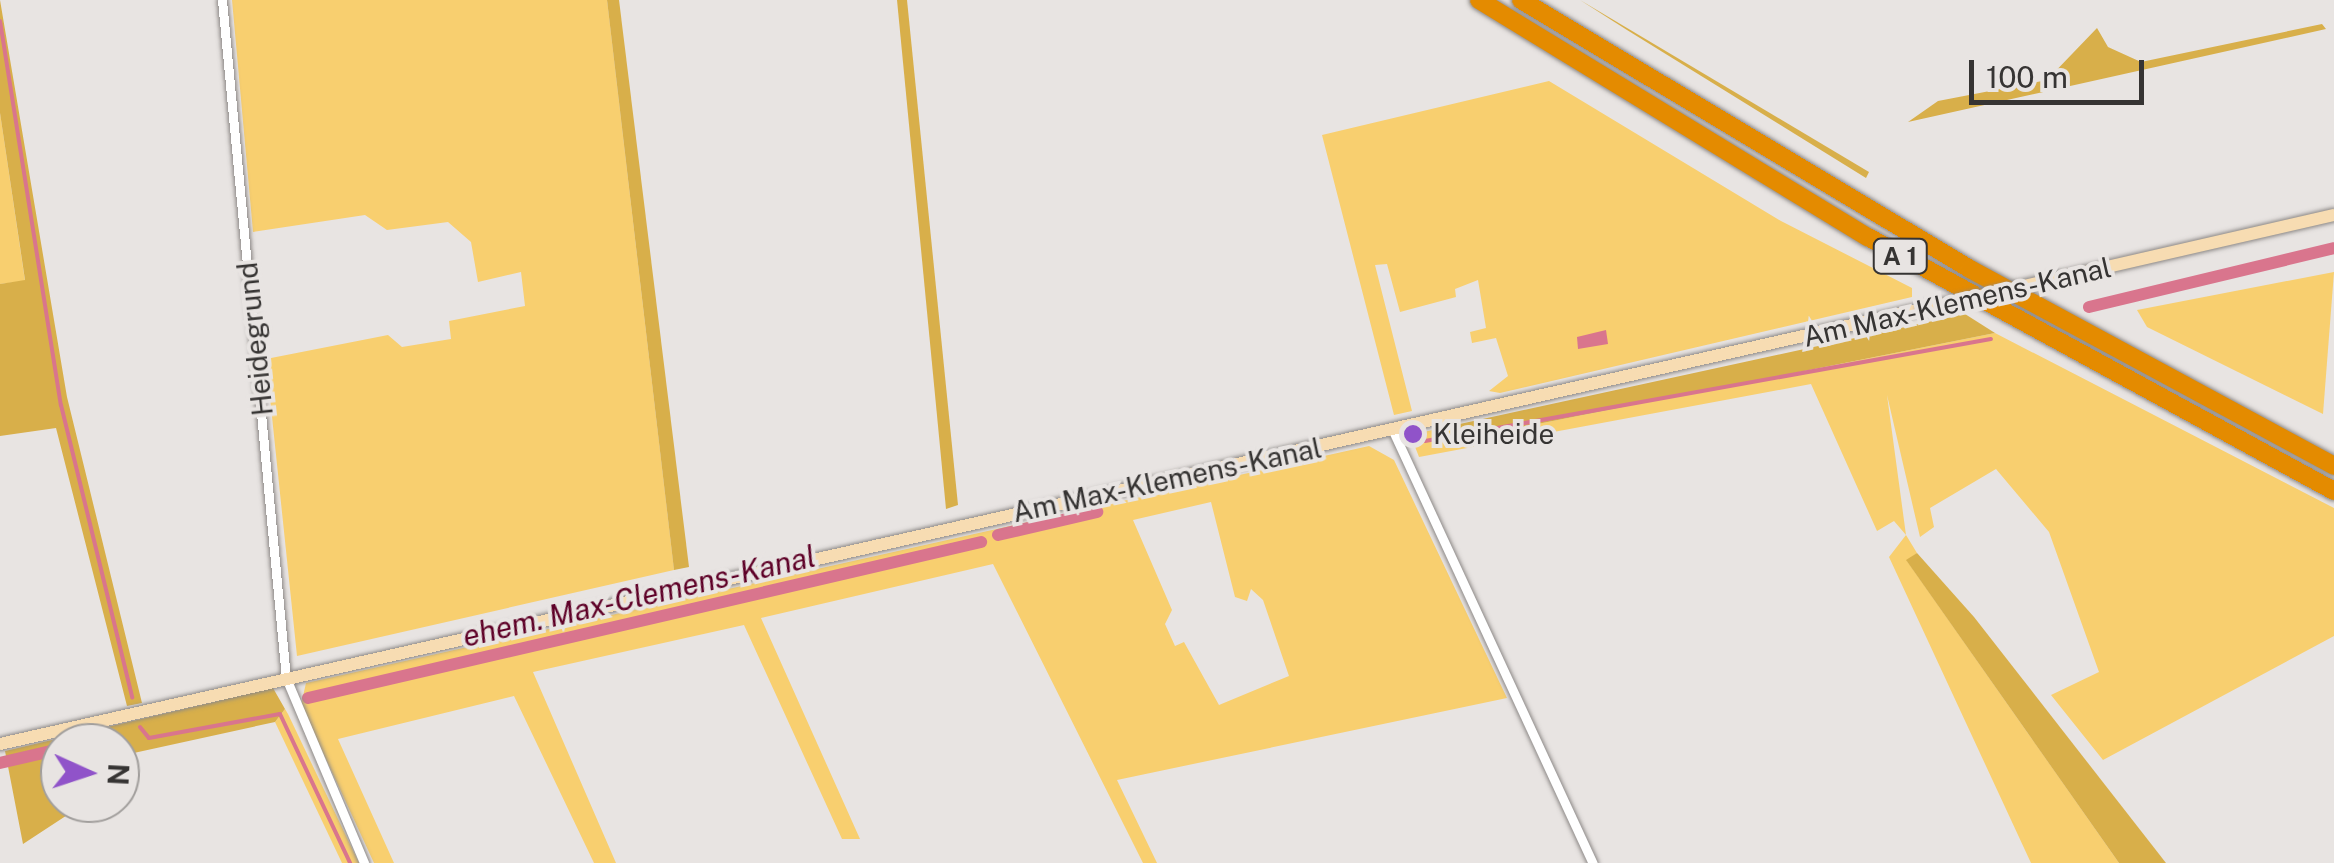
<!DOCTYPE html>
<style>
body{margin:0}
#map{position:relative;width:2334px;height:863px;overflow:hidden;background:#e8e4e2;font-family:"Public Sans",sans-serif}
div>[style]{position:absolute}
.green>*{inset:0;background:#f8cf6f}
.forest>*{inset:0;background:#d8af4a}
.water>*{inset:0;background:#d9758d}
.stream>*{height:4px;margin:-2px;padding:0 2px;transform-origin:2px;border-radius:2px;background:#d9758d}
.canal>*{height:12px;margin:-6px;padding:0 6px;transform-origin:6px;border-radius:6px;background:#d9758d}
.roads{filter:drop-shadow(0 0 2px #8d8987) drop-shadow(0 0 2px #8d8987)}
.minor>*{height:9px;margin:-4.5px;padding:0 4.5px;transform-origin:4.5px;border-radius:4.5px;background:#fff}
.secondary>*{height:12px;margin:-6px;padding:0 6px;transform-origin:6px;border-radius:6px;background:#f7dcb2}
.motorway>*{height:18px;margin:-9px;padding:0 9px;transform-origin:9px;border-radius:9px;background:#e48b00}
.bridges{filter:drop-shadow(0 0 2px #8d8987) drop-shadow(0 0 2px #8d8987)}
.secondary-bridge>*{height:12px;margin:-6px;padding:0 6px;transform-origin:6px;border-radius:6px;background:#f7dcb2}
.dots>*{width:28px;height:28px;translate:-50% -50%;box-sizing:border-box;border:5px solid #e8e4e2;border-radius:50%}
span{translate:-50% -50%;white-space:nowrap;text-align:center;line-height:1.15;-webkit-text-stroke:8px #e8e4e2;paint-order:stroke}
.shield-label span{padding:2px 8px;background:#e8e4e2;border:2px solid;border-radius:8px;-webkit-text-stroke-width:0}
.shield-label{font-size:25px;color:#363433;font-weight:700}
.street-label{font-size:28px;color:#363433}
.poi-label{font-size:28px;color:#363433}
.left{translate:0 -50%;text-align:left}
.water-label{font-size:30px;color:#5e0027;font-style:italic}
.north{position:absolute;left:40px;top:723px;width:100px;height:100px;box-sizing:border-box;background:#e8e4e2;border:2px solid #a19e9c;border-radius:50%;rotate:93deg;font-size:28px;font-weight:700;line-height:40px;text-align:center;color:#363433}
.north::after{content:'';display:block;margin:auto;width:35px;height:45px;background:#9053c9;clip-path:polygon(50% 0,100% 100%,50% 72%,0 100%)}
.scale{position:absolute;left:1969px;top:60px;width:175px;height:45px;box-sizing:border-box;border:5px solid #363433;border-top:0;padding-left:12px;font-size:30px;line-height:35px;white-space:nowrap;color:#363433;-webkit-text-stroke:8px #e8e4e2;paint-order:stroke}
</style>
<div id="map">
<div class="green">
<div style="clip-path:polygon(232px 0,607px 0,674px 570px,297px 656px,266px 359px,388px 335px,402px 347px,451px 339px,449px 321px,525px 306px,521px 272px,478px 282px,471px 242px,448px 222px,387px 230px,365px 215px,253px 232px)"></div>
<div style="clip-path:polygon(1549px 81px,1781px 221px,1912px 288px,1912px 297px,1500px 393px,1489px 391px,1508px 376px,1496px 338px,1472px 343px,1470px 332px,1486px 328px,1478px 280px,1455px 289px,1456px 297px,1400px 312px,1387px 264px,1375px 265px,1412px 411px,1394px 415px,1322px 135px)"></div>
<div style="clip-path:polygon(0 113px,25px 281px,0 284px)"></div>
<div style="clip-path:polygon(2334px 272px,2323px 414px,2147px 327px,2137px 310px)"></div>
<div style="clip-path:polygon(1995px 333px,2334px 508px,2334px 636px,2103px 760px,2051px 695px,2099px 672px,2049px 532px,1996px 469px,1930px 508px,1934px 527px,1920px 537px,1887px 395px,1906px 535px,1917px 553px,1907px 561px,2119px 863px,2031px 863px,1889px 557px,1906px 535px,1894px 521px,1877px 531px,1811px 384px,1419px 457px,1414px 444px,1419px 433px,1446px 427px,1473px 437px)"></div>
<div style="clip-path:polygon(evenodd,1369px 446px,1394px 460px,1507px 698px,1117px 780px,1157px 863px,1143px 863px,993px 564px,761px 618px,860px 839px,842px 839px,744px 625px,533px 672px,616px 863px,594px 863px,514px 696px,338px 739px,394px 863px,374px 863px,301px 705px,306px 683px,1369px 446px,1211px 502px,1235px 597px,1247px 601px,1251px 589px,1263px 600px,1289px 676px,1219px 705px,1184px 642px,1175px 646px,1165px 624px,1172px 610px,1133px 520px,1211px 502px)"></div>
<div style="clip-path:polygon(285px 709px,288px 714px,359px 863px,342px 863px,275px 722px)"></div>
</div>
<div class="forest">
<div style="clip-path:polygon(0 0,67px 397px,142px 703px,127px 706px,56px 428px,0 436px,0 284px,25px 280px,0 113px)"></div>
<div style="clip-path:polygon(607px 0,619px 0,689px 567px,674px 570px)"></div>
<div style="clip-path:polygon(897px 0,907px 0,958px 505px,946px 509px)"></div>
<div style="clip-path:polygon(1580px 0,1869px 172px,1866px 178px,1627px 30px)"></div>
<div style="clip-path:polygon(2322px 24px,2326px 29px,1908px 122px,1938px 101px,2047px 80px,2097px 28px,2108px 47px,2141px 62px)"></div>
<div style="clip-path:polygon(1965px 314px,1995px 333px,1473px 437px,1446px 427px)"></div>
<div style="clip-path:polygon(1917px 553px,1974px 617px,2166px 863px,2119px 863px,1906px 560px)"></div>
<div style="clip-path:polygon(273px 688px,285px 709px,275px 722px,120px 756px,120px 743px,60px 743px,60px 803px,81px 806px,23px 844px,5px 751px)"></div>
</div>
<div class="water">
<div style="clip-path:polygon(1606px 330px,1608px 344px,1578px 349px,1577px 337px)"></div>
</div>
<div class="stream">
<div style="left:0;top:21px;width:389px;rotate:81deg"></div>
<div style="left:61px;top:405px;width:301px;rotate:76.3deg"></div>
<div style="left:1425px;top:441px;width:575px;rotate:-10.22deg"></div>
<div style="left:140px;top:727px;width:14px;rotate:51deg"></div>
<div style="left:149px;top:738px;width:133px;rotate:-10.4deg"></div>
<div style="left:280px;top:714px;width:165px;rotate:64.8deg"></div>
</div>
<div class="canal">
<div style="left:2089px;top:307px;width:252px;rotate:-13.5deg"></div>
<div style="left:998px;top:535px;width:102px;rotate:-13.1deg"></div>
<div style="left:308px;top:698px;width:691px;rotate:-13.05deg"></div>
<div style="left:0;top:763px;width:62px;rotate:-13.1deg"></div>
</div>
<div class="roads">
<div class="minor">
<div style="left:222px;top:0;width:681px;rotate:84.61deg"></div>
<div style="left:286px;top:678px;width:201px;rotate:67.1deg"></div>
<div style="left:1393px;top:431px;width:476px;rotate:65.2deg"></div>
</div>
<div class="secondary">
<div style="left:2059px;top:278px;width:282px;rotate:-12.9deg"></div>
<div style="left:0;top:744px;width:1972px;rotate:-12.75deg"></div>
</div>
<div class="motorway">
<div style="left:1479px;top:0;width:456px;rotate:31.4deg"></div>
<div style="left:1868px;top:237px;width:531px;rotate:28.59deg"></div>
<div style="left:1521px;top:0;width:523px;rotate:30.93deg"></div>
<div style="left:1970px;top:269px;width:414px;rotate:28.4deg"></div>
</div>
</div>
<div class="bridges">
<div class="secondary-bridge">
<div style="left:1923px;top:309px;width:139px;rotate:-12.8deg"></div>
</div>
</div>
<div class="dots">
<div style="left:1413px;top:434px;background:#9053c9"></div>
</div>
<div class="shield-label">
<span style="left:1900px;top:256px">A 1</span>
</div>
<div class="street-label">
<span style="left:1957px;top:302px;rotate:-13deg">Am Max-Klemens-Kanal</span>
<span style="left:255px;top:339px;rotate:-96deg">Heidegrund</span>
<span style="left:1167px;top:480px;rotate:-12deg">Am Max-Klemens-Kanal</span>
</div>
<div class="poi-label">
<span class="left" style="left:1433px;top:434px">Kleiheide</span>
</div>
<div class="water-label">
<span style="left:639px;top:596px;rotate:-13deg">ehem. Max-Clemens-Kanal</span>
</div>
<div class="north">N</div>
<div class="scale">100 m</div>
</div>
